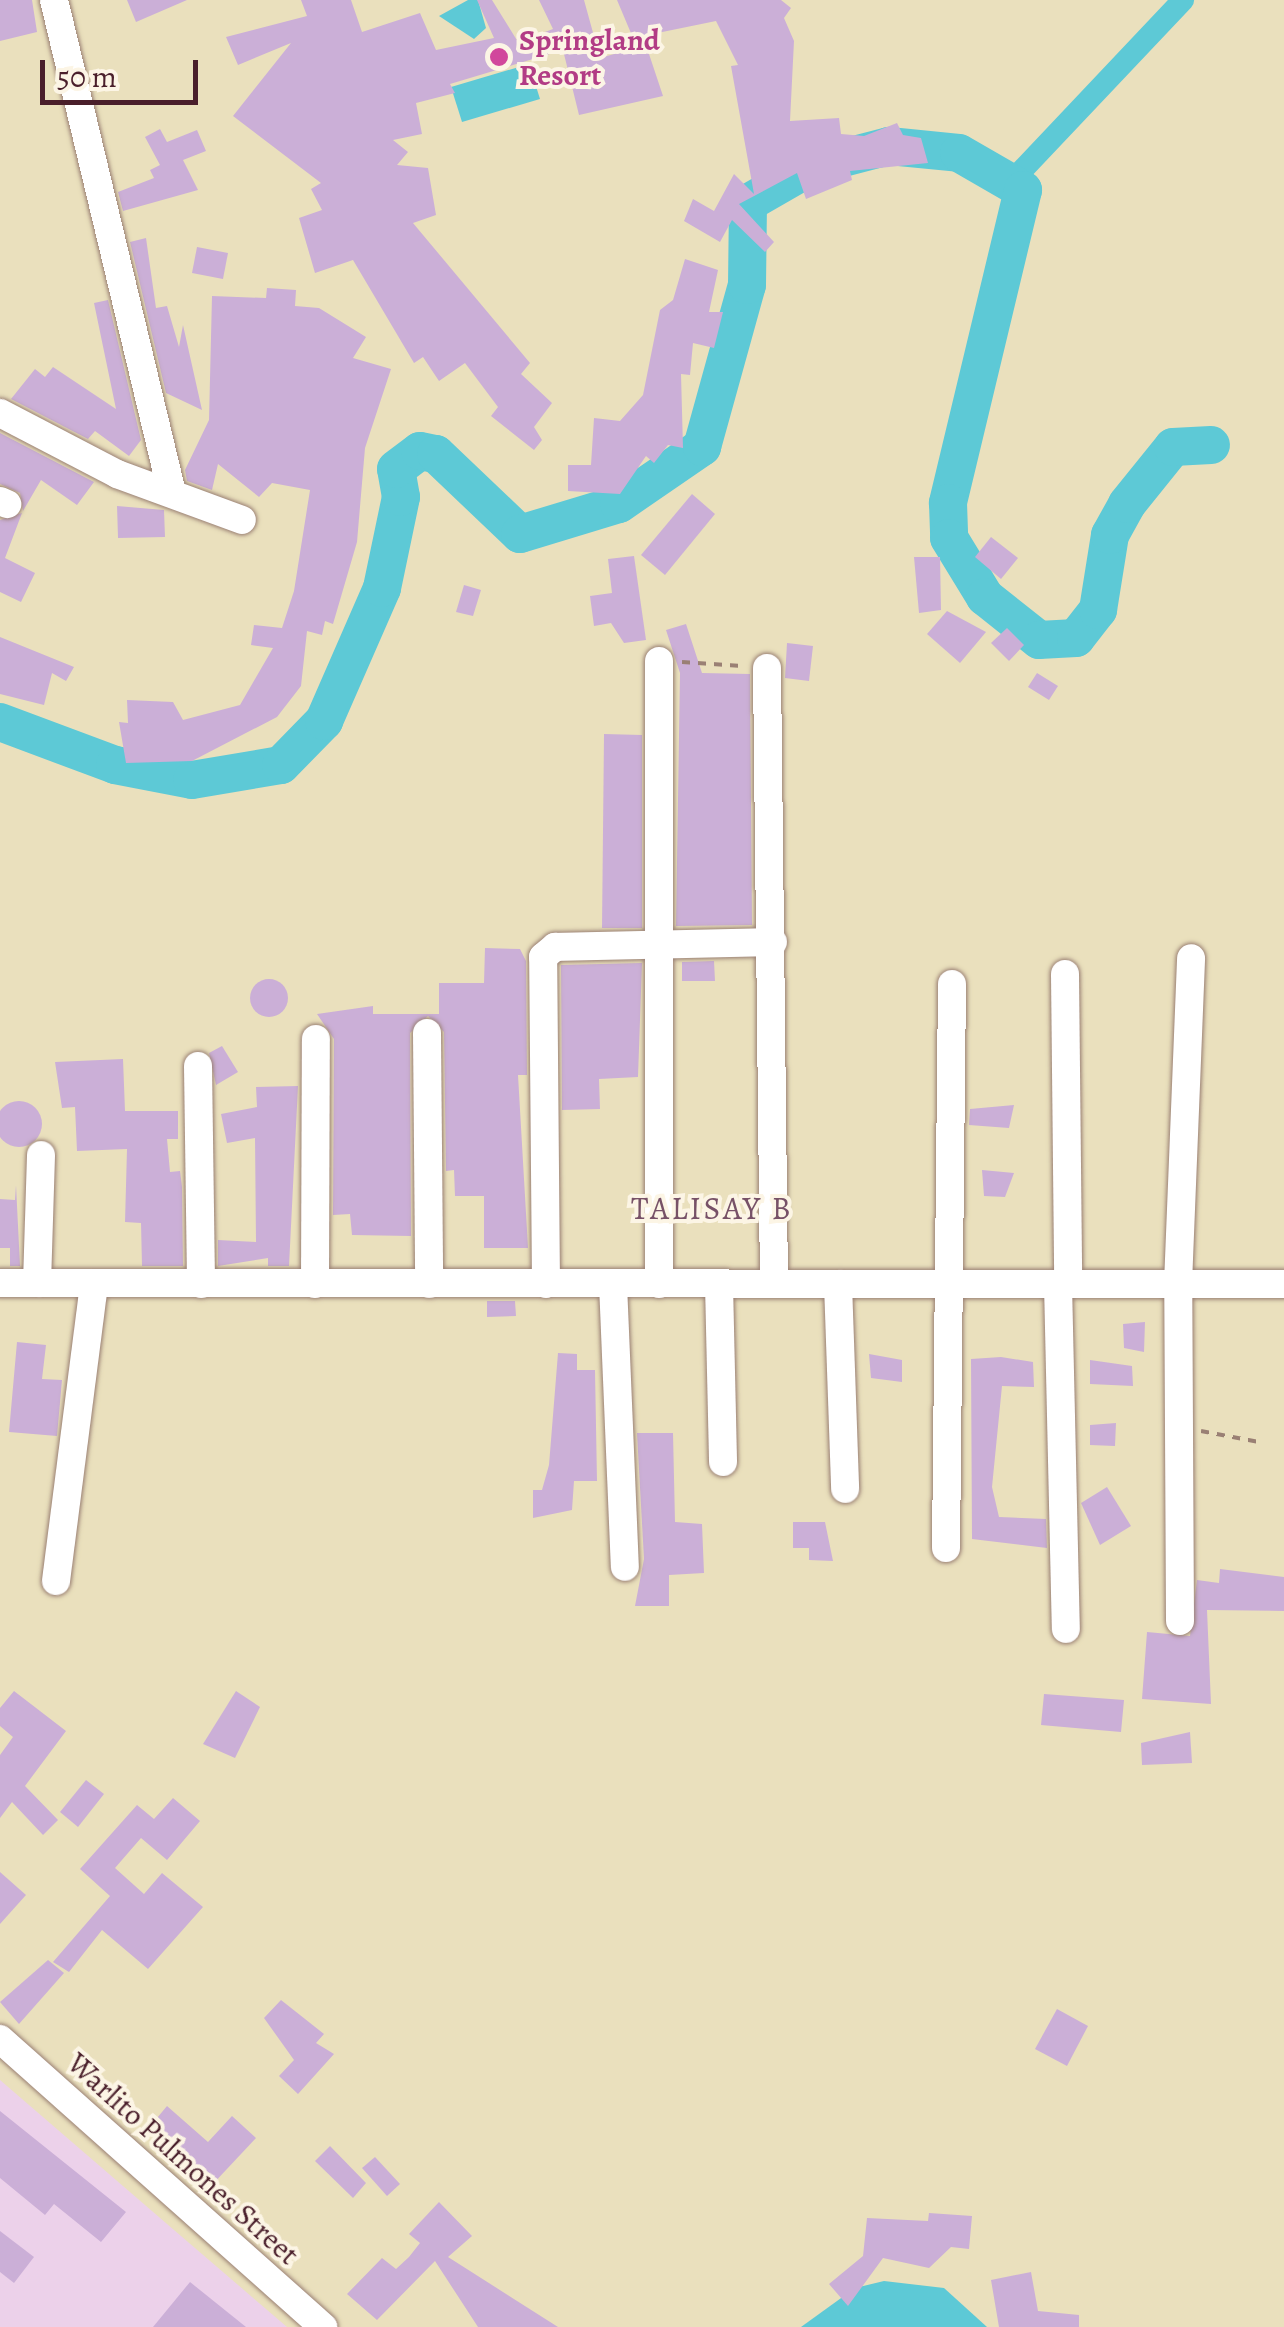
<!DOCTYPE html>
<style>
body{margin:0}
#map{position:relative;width:1284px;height:2327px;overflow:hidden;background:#eae0bd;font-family:Alegreya,serif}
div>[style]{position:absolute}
.built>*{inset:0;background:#ecd1ea}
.water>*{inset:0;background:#5dc9d6}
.canal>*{height:22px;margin:-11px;padding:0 11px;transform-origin:11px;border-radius:11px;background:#5dc9d6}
.river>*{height:38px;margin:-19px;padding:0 19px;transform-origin:19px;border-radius:19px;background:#5dc9d6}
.building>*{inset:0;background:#cbafd7}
.round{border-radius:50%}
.path>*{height:4px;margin-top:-2px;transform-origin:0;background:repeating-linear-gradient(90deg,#9a8074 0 8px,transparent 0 16px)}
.roads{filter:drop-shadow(0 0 2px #9a8074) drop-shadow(0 0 2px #9a8074)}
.minor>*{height:28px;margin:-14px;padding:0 14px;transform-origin:14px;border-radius:14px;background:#fff}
.dots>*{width:28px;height:28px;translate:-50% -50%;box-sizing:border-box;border:5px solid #fcf5e5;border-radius:50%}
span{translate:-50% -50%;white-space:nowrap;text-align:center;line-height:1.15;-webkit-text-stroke:8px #fcf5e5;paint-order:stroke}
.hotel-label{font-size:30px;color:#b23c85;font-weight:700}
.left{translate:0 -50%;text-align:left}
.street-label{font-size:30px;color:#4a1f2b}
.neighbourhood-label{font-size:32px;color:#775167;letter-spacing:2.5px}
.scale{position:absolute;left:40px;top:60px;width:158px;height:45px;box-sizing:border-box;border:5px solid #4a1f2b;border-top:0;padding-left:12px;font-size:30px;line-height:35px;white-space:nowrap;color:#4a1f2b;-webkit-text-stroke:8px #fcf5e5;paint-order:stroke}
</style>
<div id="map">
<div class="built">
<div style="clip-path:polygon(0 2080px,174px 2230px,287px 2327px,0 2327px)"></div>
</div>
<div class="water">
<div style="clip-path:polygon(468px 0,478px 0,486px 28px,474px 39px,439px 16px)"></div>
<div style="clip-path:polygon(529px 64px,540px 99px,462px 122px,451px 87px)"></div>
<div style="clip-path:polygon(884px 2281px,944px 2288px,987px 2327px,801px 2327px,855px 2288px)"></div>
</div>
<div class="canal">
<div style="left:1010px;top:183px;width:252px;rotate:-46.6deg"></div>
</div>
<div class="river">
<div style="left:0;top:722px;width:123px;rotate:20.5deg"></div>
<div style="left:115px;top:765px;width:78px;rotate:11deg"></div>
<div style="left:192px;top:780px;width:90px;rotate:-9.6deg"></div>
<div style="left:281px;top:765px;width:62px;rotate:-45.7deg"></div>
<div style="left:324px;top:721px;width:145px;rotate:-66.4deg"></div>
<div style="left:382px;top:588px;width:93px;rotate:-78.2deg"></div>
<div style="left:401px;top:497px;width:28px;rotate:-100deg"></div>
<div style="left:396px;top:469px;width:30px;rotate:-37deg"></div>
<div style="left:420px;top:451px;width:16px;rotate:11deg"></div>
<div style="left:436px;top:454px;width:116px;rotate:43.6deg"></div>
<div style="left:520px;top:534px;width:103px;rotate:-16.9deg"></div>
<div style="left:619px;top:504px;width:101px;rotate:-34.5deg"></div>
<div style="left:702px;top:447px;width:168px;rotate:-74.5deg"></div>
<div style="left:747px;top:285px;width:82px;rotate:-89.3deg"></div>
<div style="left:748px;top:203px;width:74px;rotate:-30deg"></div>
<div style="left:812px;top:166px;width:80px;rotate:-14.6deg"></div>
<div style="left:889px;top:146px;width:70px;rotate:5.7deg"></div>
<div style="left:959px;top:153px;width:74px;rotate:30deg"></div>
<div style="left:1023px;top:190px;width:322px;rotate:103.5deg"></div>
<div style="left:948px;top:503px;width:35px;rotate:88deg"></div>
<div style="left:949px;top:538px;width:69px;rotate:58.6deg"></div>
<div style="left:985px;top:597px;width:69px;rotate:38.5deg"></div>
<div style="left:1039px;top:640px;width:37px;rotate:-3deg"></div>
<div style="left:1076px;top:638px;width:36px;rotate:-52deg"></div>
<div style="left:1098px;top:610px;width:76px;rotate:-80.9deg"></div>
<div style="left:1110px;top:535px;width:35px;rotate:-61deg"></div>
<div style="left:1127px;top:504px;width:73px;rotate:-51.1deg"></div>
<div style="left:1173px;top:447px;width:38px;rotate:-3deg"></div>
</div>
<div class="building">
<div style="clip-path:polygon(0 0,32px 0,37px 32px,0 41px)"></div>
<div style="clip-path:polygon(127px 0,187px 0,136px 22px)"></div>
<div style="clip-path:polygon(301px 0,351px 0,362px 32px,420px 13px,436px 50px,494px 38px,477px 0,492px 0,518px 42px,553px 29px,539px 0,584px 0,600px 58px,646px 45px,663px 96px,579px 115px,563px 50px,450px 84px,455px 93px,416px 103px,422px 134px,393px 140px,408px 152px,397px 165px,428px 168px,436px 215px,413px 223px,530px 363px,521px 374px,552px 403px,534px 427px,542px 440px,534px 450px,491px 416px,498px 407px,465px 363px,439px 381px,423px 357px,414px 363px,353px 260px,315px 273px,299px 218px,322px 210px,311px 189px,321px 183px,233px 116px,291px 43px,238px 65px,226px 37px,307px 16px)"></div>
<div style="clip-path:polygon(617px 0,781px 0,791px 8px,784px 18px,794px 41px,790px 121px,839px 118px,841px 134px,864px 136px,897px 123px,903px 135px,921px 138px,928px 163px,850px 171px,852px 180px,806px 199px,797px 173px,739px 204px,774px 242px,765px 252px,732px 220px,720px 242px,684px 221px,693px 199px,714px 211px,734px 174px,754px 194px,731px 66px,738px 65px,716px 21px,633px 38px)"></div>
<div style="clip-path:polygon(160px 129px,167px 142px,197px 130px,206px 151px,183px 160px,198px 190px,123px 211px,118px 192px,154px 178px,150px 170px,160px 165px,145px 137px)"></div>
<div style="clip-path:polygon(146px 238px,156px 308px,167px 306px,179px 347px,183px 325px,202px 410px,166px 393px,130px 242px)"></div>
<div style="clip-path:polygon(197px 247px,228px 253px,223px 279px,192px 273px)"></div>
<div style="clip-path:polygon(685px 259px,718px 270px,709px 312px,723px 312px,714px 348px,693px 343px,690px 375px,681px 374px,683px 448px,668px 445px,654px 463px,646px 456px,620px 494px,568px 491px,568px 465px,591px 465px,594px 418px,620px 421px,643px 395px,660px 310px,673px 300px)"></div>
<div style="clip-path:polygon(267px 288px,296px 290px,295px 306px,319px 308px,366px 337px,353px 358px,391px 369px,365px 448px,357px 542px,333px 624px,325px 621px,322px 635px,307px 631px,301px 686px,277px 717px,192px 761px,126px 763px,119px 722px,128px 723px,127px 700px,173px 702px,183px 720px,240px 705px,273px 648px,251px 645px,254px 625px,282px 628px,294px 591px,310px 490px,272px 483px,259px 497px,218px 464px,212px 490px,187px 481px,185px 470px,209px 420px,212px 296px,266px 298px)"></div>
<div style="clip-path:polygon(108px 300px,141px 440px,129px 456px,95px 431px,88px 439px,11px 399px,35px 369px,45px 377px,53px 367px,116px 409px,94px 303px)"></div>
<div style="clip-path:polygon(0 433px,94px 482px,77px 505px,41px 480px,23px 511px,20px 493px,0 484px)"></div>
<div style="clip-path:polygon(692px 494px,715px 514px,665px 575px,641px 555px)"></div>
<div style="clip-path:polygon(117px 506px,164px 510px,165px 537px,118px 538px)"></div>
<div style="clip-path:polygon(22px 513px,5px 558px,35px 573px,21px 602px,0 592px,0 520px)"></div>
<div style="clip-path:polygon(991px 537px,1018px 558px,1001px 579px,975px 557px)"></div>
<div style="clip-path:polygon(634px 556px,646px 640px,624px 643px,611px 623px,594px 626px,590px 596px,612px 593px,608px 559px)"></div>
<div style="clip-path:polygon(914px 557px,940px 557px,941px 610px,919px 613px)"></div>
<div style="clip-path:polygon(464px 585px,481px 590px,473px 616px,456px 612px)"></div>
<div style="clip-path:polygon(947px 611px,986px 632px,960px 663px,927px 634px)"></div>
<div style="clip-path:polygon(686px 624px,702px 673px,750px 674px,752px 925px,676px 926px,680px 673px,666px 630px)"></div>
<div style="clip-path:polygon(1007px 628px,1024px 645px,1009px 661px,991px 643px)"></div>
<div style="clip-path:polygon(0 637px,74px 667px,66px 681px,52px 673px,44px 705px,0 694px)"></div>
<div style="clip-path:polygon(787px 643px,813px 646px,809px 681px,785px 678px)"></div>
<div style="clip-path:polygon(1037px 673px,1058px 686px,1049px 700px,1028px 687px)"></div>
<div style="clip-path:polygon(604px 734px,642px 735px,642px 928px,602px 928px)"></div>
<div style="clip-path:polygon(485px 948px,520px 949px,526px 961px,527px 1075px,518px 1075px,528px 1248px,484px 1248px,484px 1196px,455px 1196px,454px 1170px,446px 1171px,444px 1032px,428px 1016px,410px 1033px,411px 1236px,352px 1235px,350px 1214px,333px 1215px,334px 1039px,317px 1014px,373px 1006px,373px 1014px,439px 1014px,439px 983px,484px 983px)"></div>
<div style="clip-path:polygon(714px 961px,715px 981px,682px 981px,682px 962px)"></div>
<div style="clip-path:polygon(642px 963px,638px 1077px,599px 1079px,600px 1109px,562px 1110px,561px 965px)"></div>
<div class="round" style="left:250px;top:979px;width:38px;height:38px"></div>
<div style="clip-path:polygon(222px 1046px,238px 1072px,216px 1085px,209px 1053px)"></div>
<div style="clip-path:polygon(123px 1059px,125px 1111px,178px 1111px,178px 1139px,167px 1139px,170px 1172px,180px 1171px,182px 1187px,183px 1266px,142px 1266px,141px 1223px,125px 1222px,127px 1149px,77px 1151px,75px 1107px,62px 1108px,55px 1062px)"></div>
<div style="clip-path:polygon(298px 1086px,289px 1266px,268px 1266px,268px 1258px,218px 1266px,218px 1240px,256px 1242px,255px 1138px,227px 1143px,221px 1114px,257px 1107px,256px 1087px)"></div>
<div class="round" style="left:-4px;top:1101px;width:46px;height:46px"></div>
<div style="clip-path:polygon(1014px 1105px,1009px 1128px,969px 1125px,970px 1109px)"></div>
<div style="clip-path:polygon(982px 1170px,1014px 1173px,1005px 1197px,984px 1196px)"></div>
<div style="clip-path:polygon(16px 1185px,20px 1266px,10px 1266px,10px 1248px,0 1248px,0 1199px,15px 1200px)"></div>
<div style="clip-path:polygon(487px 1301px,515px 1301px,516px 1316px,487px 1317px)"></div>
<div style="clip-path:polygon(1145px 1322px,1144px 1352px,1124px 1348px,1123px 1324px)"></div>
<div style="clip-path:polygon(17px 1342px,46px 1345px,42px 1379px,62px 1380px,57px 1436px,9px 1432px)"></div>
<div style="clip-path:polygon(558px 1353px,577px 1354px,577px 1370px,595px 1370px,597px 1481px,574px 1481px,572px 1510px,533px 1518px,533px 1490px,542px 1490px,549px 1465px)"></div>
<div style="clip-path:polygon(869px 1354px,902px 1360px,902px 1382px,871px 1378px)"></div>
<div style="clip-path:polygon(1001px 1357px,1033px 1362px,1034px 1387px,1002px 1386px,992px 1487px,999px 1517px,1046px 1519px,1047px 1548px,972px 1539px,971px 1359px)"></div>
<div style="clip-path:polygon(1090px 1360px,1132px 1366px,1133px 1386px,1090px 1384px)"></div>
<div style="clip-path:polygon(1116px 1423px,1115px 1446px,1090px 1445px,1090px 1425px)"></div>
<div style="clip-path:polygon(637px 1433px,673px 1433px,675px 1522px,702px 1524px,704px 1573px,669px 1575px,669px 1606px,635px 1606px,644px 1559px)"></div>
<div style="clip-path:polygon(1107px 1487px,1131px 1526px,1100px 1545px,1081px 1503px)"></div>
<div style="clip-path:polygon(793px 1522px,825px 1522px,833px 1561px,809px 1560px,809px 1548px,793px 1548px)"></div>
<div style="clip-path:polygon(1220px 1569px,1284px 1577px,1284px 1611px,1207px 1610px,1211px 1704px,1142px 1699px,1147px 1632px,1190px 1636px,1197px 1580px,1219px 1583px)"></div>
<div style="clip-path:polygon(14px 1691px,66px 1731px,25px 1786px,58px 1820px,43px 1835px,12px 1802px,0 1818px,0 1755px,13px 1737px,0 1726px,0 1708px)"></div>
<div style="clip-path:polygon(236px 1691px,260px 1707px,235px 1758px,203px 1744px)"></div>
<div style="clip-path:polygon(1044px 1694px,1124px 1700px,1121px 1732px,1041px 1725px)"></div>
<div style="clip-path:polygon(1190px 1732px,1192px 1763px,1142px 1765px,1141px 1743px)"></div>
<div style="clip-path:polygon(86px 1780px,104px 1794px,78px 1827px,60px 1812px)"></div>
<div style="clip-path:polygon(173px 1798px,200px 1821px,167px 1860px,141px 1838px,115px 1868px,144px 1894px,162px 1873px,203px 1907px,148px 1969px,102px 1930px,69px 1972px,53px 1962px,110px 1896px,80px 1869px,137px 1805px,154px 1819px)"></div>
<div style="clip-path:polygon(0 1872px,26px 1895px,0 1924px)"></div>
<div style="clip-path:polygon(48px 1960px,64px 1973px,19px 2024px,0 2002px)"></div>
<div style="clip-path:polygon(281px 2000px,324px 2034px,316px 2043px,334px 2054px,298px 2094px,279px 2076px,294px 2060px,264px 2018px)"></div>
<div style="clip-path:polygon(1057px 2009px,1088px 2026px,1067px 2066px,1035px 2049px)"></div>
<div style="clip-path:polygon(167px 2106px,208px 2142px,232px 2116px,256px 2138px,211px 2186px,147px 2130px)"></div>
<div style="clip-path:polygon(0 2111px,126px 2212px,101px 2242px,54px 2204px,45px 2215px,0 2178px)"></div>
<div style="clip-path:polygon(330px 2146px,366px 2183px,353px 2198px,315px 2161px)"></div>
<div style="clip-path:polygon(375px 2157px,400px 2184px,387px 2196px,362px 2168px)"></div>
<div style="clip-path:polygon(439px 2202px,472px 2236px,448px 2257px,558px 2327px,478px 2327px,435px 2261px,377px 2320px,347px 2294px,382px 2258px,396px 2269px,409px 2257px,420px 2243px,409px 2234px)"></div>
<div style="clip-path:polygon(929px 2213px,972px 2216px,969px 2249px,951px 2247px,929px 2268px,883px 2258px,848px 2306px,829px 2284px,863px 2256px,867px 2218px,928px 2221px)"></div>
<div style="clip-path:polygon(0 2231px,34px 2257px,14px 2283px,0 2272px)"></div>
<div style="clip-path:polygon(1031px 2272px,1038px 2311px,1079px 2315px,1079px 2327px,999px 2327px,991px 2280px)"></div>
<div style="clip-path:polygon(190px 2282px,246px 2327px,153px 2327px)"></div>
</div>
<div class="path">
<div style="left:682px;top:662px;width:60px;rotate:3.8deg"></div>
<div style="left:1201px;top:1431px;width:59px;rotate:10.7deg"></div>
</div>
<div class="roads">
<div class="minor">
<div style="left:54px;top:0;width:507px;rotate:76.54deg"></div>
<div style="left:0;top:413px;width:132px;rotate:27.5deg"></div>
<div style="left:117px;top:474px;width:133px;rotate:20.2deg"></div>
<div style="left:0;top:501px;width:8px;rotate:23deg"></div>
<div style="left:659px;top:661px;width:623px;rotate:90deg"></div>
<div style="left:767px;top:668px;width:616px;rotate:89.35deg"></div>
<div style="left:1065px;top:974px;width:310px;rotate:89.4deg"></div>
<div style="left:427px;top:1033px;width:251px;rotate:89.5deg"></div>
<div style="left:198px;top:1066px;width:218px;rotate:89.2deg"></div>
<div style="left:0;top:1283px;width:1284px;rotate:0.04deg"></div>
<div style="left:37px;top:1283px;width:128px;rotate:-88.2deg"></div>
<div style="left:315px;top:1284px;width:245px;rotate:-89.8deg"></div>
<div style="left:546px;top:1284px;width:327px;rotate:-90.5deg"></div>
<div style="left:543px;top:957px;width:16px;rotate:-40deg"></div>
<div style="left:555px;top:947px;width:218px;rotate:-1.3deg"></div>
<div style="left:613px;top:1284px;width:283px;rotate:87.6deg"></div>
<div style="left:719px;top:1284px;width:178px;rotate:88.7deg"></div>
<div style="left:838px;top:1284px;width:205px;rotate:88deg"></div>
<div style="left:1058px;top:1284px;width:345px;rotate:88.7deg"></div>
<div style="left:946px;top:1548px;width:564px;rotate:-89.39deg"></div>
<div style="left:56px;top:1581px;width:300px;rotate:-82.7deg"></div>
<div style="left:1180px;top:1621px;width:337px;rotate:-90.3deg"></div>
<div style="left:1178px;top:1284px;width:326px;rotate:-87.7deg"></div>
<div style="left:0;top:2039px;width:433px;rotate:41.7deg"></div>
</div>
</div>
<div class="dots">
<div style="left:499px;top:57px;background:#d1479c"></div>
</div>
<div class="hotel-label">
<span class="left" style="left:519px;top:57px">Springland<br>Resort</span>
</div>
<div class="street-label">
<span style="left:183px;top:2159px;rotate:42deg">Warlito Pulmones Street</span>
</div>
<div class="neighbourhood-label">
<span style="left:712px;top:1208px">TALISAY B</span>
</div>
<div class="scale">50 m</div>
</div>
